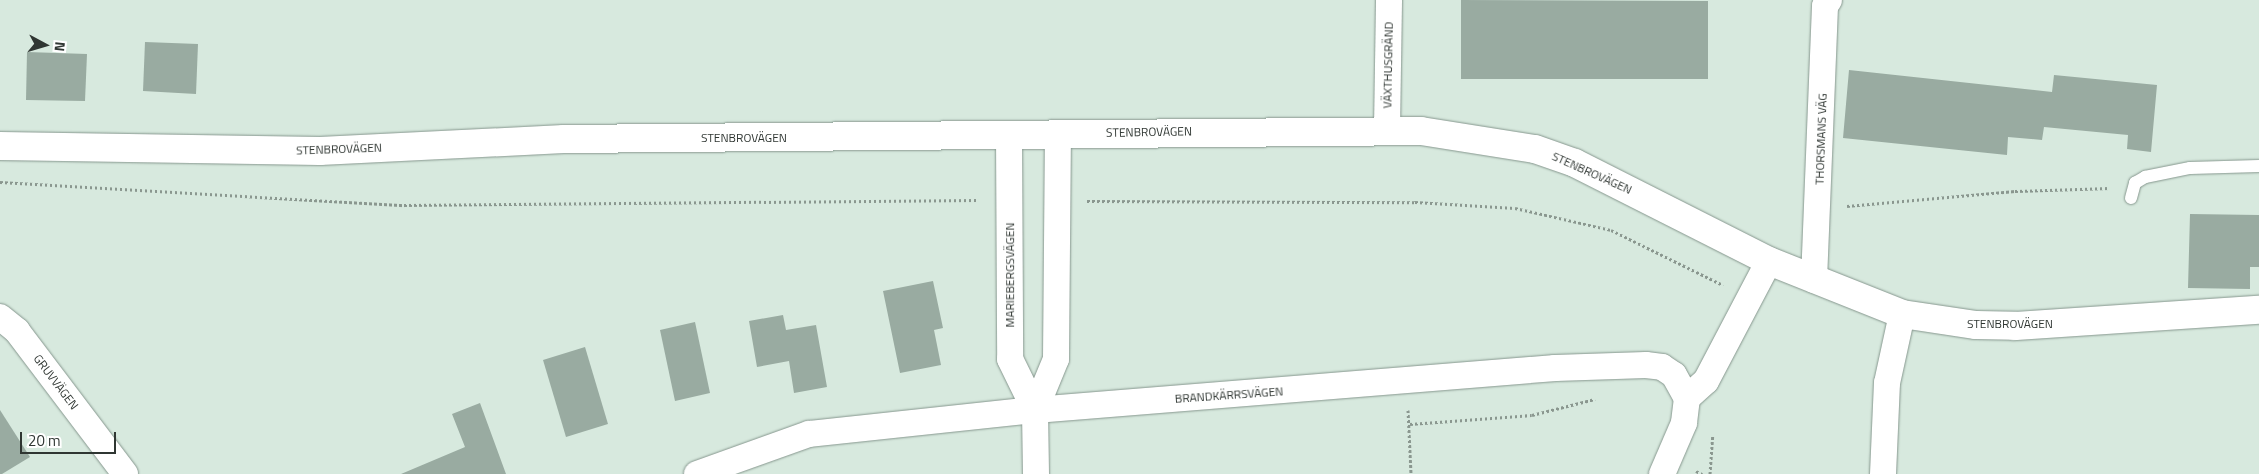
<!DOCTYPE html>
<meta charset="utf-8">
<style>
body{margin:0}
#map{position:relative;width:2259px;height:474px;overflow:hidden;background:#d7e9de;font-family:"Titillium Web",sans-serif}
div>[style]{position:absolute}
.building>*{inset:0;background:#99aba1}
.path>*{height:3px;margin-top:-1.5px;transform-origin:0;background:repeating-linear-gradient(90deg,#8a978f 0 2.5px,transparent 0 5px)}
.roads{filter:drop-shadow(0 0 1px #86978e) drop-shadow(0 0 1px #86978e)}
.service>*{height:12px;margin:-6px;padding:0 6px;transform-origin:6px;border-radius:6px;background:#fff}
.minor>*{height:26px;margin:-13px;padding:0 13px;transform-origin:13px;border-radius:13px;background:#fff}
.tertiary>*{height:28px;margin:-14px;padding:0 14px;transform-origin:14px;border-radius:14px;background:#fff}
span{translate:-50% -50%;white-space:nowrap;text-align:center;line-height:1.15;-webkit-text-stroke:4px #fff;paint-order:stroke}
.street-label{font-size:12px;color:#2f3632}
.north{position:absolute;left:20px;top:20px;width:50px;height:50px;-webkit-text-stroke:4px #fff;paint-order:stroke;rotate:96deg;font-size:14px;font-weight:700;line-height:20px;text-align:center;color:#2f3632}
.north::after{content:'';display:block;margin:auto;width:18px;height:22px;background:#2f3632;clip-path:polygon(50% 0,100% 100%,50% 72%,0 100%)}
.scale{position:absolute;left:20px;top:432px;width:96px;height:22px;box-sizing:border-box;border:2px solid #2f3632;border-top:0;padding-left:6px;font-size:15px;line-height:18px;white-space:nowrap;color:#2f3632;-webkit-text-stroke:4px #fff;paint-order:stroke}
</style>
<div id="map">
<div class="building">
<div style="clip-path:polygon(1461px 0,1708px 1px,1708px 79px,1461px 79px)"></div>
<div style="clip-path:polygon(145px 42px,198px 44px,196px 94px,143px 91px)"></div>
<div style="clip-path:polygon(27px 52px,87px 54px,85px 101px,26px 100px)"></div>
<div style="clip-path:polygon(1849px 70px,2052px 92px,2054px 75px,2157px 85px,2151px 152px,2127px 149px,2128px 135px,2044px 127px,2042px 140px,2008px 137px,2007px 155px,1843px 138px)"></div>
<div style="clip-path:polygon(2190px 214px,2259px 215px,2259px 267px,2250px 267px,2250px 289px,2188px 288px)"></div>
<div style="clip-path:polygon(933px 281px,943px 328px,934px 330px,941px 365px,900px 373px,883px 291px)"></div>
<div style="clip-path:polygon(783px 315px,786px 330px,816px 325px,827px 387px,794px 393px,789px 361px,757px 367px,749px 321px)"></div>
<div style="clip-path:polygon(695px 322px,710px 393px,675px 401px,660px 330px)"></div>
<div style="clip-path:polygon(585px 347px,608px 424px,566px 437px,543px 360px)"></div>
<div style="clip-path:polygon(480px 403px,506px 474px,401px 474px,465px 447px,452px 414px)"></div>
<div style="clip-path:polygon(0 410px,30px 457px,2px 474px,0 474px)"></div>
</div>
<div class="path">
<div style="left:0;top:182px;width:405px;rotate:3.3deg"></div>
<div style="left:404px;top:205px;width:575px;rotate:-0.5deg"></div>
<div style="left:1087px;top:201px;width:328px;rotate:0.2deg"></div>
<div style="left:1415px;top:202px;width:100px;rotate:3.4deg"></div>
<div style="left:1515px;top:208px;width:98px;rotate:12.9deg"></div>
<div style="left:1611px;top:230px;width:125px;rotate:26.2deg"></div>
<div style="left:1847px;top:206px;width:169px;rotate:-5.1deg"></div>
<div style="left:2015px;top:191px;width:95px;rotate:-1.8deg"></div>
<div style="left:1408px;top:410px;width:64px;rotate:87.3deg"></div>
<div style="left:1410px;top:424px;width:122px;rotate:-4.2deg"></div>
<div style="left:1532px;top:415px;width:65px;rotate:-14.3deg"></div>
<div style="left:1696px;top:471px;width:7px;rotate:27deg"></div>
<div style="left:1710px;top:474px;width:39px;rotate:-86deg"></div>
</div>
<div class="roads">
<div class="service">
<div style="left:2131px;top:198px;width:16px;rotate:-75deg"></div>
<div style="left:2135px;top:183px;width:12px;rotate:-31deg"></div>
<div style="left:2145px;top:177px;width:46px;rotate:-11.3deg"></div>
<div style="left:2190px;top:168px;width:69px;rotate:-1.7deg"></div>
</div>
<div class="minor">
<div style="left:1387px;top:129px;width:129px;rotate:-89.1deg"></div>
<div style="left:1009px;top:134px;width:225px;rotate:89.7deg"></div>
<div style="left:1010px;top:359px;width:57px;rotate:63.9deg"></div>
<div style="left:1814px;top:280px;width:274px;rotate:-87.7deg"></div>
<div style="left:1825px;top:6px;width:7px;rotate:-56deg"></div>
<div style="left:0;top:317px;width:22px;rotate:39deg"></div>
<div style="left:17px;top:331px;width:179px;rotate:52.9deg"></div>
<div style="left:1687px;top:398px;width:25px;rotate:-42deg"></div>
<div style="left:1706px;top:381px;width:136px;rotate:-62.3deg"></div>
<div style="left:697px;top:474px;width:119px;rotate:-19.7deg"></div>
<div style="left:809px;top:434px;width:227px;rotate:-6.1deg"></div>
<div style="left:1035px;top:410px;width:522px;rotate:-4.62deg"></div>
<div style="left:1555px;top:368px;width:91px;rotate:-1.9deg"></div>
<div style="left:1646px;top:365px;width:16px;rotate:7deg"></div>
<div style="left:1662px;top:367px;width:14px;rotate:34deg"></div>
<div style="left:1674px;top:375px;width:26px;rotate:61deg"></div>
<div style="left:1687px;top:398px;width:25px;rotate:97deg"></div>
<div style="left:1684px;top:423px;width:56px;rotate:113.3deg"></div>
<div style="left:1036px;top:474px;width:64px;rotate:-90.9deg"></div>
<div style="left:1035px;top:410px;width:55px;rotate:-67.6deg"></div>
<div style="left:1056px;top:359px;width:226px;rotate:-89.5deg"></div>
<div style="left:1883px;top:474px;width:91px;rotate:-87.5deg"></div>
<div style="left:1887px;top:383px;width:71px;rotate:-77.7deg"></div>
</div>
<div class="tertiary">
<div style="left:0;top:146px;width:320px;rotate:0.9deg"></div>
<div style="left:320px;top:151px;width:244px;rotate:-2.8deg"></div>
<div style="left:564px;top:139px;width:857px;rotate:-0.53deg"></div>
<div style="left:1421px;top:131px;width:115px;rotate:9deg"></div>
<div style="left:1535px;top:149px;width:42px;rotate:19.3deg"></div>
<div style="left:1575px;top:163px;width:217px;rotate:26.8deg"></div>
<div style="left:1769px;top:261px;width:143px;rotate:21.7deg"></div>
<div style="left:1902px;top:314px;width:75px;rotate:8.5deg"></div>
<div style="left:1976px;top:325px;width:39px;rotate:1deg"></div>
<div style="left:2015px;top:326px;width:245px;rotate:-3.8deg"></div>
</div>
</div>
<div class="street-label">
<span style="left:1388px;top:65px;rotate:-89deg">VÄXTHUSGRÄND</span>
<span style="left:1149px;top:132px;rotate:-1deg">STENBROVÄGEN</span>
<span style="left:744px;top:138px">STENBROVÄGEN</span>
<span style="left:1821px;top:139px;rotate:-88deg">THORSMANS VÄG</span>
<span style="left:339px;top:149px;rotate:-2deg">STENBROVÄGEN</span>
<span style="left:1592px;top:173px;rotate:24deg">STENBROVÄGEN</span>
<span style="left:1010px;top:275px;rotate:-90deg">MARIEBERGSVÄGEN</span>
<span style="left:2010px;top:324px">STENBROVÄGEN</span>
<span style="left:56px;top:382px;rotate:53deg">GRUVVÄGEN</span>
<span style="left:1229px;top:395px;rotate:-4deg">BRANDKÄRRSVÄGEN</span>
</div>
<div class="north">N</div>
<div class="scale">20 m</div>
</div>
